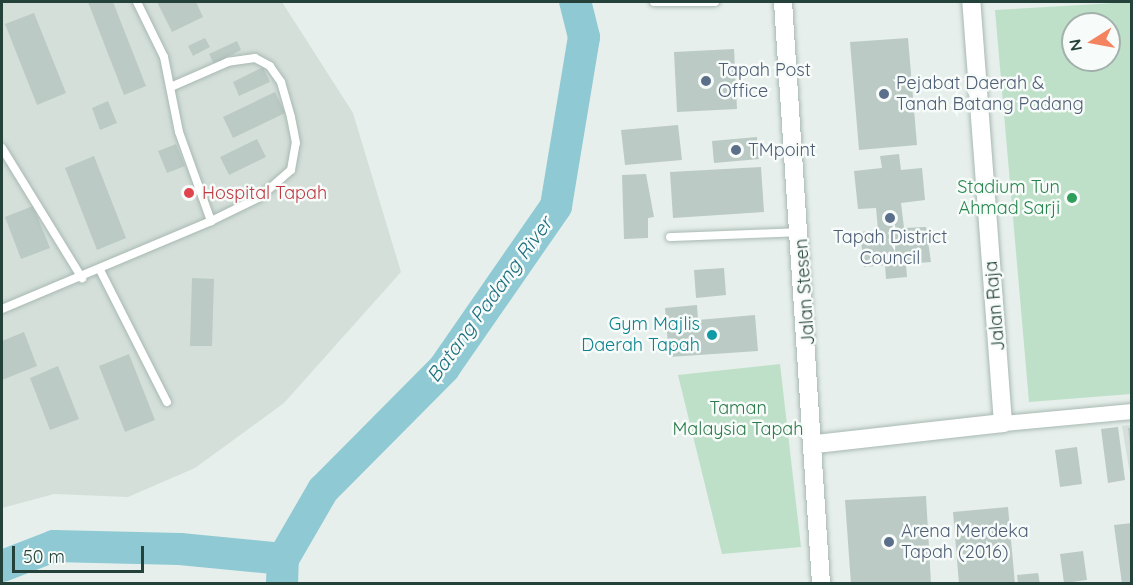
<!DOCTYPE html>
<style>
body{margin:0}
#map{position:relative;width:1133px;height:585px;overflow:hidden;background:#e6efeb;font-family:Quicksand,sans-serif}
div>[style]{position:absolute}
.built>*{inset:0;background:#d4dfda}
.green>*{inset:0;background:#bfe0c8}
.river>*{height:32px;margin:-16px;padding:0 16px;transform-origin:16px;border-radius:16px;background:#8ec9d4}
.building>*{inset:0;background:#bbcac4}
.roads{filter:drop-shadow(0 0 2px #a8b8b2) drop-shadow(0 0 2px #a8b8b2)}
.lane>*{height:8px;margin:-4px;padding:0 4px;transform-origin:4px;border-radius:4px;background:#fff}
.street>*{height:15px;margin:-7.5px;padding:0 7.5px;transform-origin:7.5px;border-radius:7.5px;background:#fff}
.secondary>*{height:18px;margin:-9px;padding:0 9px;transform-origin:9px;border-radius:9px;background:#fff}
.dots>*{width:16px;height:16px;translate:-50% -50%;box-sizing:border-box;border:3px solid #f7fbf9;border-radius:50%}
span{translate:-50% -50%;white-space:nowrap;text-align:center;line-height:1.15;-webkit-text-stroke:5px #f7fbf9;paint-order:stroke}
.service-label{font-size:18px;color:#4e5e75}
.left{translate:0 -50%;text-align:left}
.leisure-label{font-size:18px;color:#27864d}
.right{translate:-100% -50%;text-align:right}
.health-label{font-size:18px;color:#be3a42}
.street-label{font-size:18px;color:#24423a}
.culture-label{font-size:18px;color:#0d838f}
.park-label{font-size:18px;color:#2d7a4b}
.water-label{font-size:20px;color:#1c6f80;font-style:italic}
.frame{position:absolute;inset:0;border:3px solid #24423a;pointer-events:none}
.north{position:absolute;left:1061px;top:12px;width:60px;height:60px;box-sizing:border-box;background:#f7fbf9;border:2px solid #a3b1ad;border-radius:50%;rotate:259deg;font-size:16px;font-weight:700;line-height:24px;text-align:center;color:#24423a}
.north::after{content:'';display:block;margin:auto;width:21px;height:27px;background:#f4845f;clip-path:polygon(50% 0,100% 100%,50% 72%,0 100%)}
.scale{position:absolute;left:12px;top:546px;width:132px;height:27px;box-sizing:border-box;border:3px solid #24423a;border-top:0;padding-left:8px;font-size:18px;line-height:21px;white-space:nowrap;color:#24423a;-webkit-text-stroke:4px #f7fbf9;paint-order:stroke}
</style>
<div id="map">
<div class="built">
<div style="clip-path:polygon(2px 2px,282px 2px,353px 113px,401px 272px,284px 403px,195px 468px,128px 497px,54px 494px,2px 508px)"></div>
<div style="clip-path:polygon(1131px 425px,1131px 480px,1122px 426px)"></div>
</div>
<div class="green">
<div style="clip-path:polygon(evenodd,1132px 2px,1131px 394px,1029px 402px,995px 10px,1132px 2px,1073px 24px,1109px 24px,1109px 60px,1073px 60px,1073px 24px)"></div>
<div style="clip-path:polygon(780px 364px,801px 547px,722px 554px,678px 375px)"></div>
</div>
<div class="river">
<div style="left:2px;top:566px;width:56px;rotate:-21deg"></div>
<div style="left:54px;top:546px;width:126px;rotate:1.4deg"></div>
<div style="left:180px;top:549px;width:103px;rotate:5.5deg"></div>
<div style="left:282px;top:584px;width:25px;rotate:-88deg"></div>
<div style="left:283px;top:559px;width:80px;rotate:-59.9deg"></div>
<div style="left:323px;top:490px;width:172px;rotate:-45.2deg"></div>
<div style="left:444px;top:368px;width:197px;rotate:-55.3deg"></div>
<div style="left:556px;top:206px;width:171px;rotate:-80.6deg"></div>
<div style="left:584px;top:37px;width:36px;rotate:-104deg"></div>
</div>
<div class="building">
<div style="clip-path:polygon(88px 2px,113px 2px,146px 86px,124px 95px)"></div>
<div style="clip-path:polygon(157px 2px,196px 2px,203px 17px,172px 32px)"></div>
<div style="clip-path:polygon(34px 13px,66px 93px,37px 105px,5px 24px)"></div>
<div style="clip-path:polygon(205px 38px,210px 47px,193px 56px,188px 46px)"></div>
<div style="clip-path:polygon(908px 38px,917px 145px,859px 150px,850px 42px)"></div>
<div style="clip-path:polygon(237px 41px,241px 50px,214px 64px,209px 54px)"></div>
<div style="clip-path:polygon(734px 49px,737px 109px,677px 112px,674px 52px)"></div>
<div style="clip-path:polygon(263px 67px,270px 82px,239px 96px,233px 82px)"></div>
<div style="clip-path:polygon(275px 92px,285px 113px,233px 138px,223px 117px)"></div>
<div style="clip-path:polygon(108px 101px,117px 123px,100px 130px,92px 108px)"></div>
<div style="clip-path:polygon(678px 125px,682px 160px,625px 165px,621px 130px)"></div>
<div style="clip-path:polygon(757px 137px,759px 159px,714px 163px,712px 141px)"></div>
<div style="clip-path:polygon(257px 139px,266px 157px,229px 175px,220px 157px)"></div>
<div style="clip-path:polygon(176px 144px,185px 166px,167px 173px,158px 151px)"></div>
<div style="clip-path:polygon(899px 154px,901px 170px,922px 168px,925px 200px,901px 203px,904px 228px,926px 227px,931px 262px,906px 264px,907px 277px,886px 279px,885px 265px,864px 267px,860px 232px,878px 230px,876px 208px,858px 209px,854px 171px,882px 168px,880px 156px)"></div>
<div style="clip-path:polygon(94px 156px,126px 238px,97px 250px,65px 168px)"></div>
<div style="clip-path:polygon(761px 167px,764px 212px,673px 218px,670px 172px)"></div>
<div style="clip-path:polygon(646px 174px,654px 217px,648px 218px,648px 238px,624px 239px,622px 175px)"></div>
<div style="clip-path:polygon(33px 206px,50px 248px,21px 259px,5px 217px)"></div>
<div style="clip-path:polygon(724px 268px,726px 295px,696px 298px,694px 270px)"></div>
<div style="clip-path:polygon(192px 278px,214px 279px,212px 346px,190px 346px)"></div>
<div style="clip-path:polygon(697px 305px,698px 320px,755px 315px,758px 351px,669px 357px,665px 308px)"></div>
<div style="clip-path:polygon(24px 332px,37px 366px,2px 380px,2px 341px)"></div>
<div style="clip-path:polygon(129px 354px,155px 420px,125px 432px,99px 366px)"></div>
<div style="clip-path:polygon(58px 366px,79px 419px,50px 430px,30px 378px)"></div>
<div style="clip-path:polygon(1118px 427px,1125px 480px,1108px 483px,1101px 429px)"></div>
<div style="clip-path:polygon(1128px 428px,1132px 428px,1132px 444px,1130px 445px)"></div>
<div style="clip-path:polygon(1077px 447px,1082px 484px,1060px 487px,1055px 450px)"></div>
<div style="clip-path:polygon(926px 496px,931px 584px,851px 584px,845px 500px)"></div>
<div style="clip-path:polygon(1008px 507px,1015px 584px,959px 584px,953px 512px)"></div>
<div style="clip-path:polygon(1132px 523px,1132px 584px,1122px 584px,1114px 525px)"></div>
<div style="clip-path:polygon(1083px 551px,1087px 580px,1064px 583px,1060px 554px)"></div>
<div style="clip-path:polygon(1038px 573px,1040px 584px,1018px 584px,1017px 575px)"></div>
</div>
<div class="roads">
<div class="lane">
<div style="left:137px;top:2px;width:61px;rotate:63.9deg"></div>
<div style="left:164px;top:57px;width:76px;rotate:78.7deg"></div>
<div style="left:179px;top:132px;width:95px;rotate:70.2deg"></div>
<div style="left:654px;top:2px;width:61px"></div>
<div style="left:2px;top:148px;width:153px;rotate:58.4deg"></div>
<div style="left:670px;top:237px;width:129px;rotate:-2.2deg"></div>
<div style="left:100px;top:270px;width:148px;rotate:63.1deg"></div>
<div style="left:2px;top:309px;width:227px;rotate:-22.8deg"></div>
<div style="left:211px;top:221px;width:55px;rotate:-26.1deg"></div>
<div style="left:260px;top:197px;width:41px;rotate:-41.1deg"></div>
<div style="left:291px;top:170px;width:27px;rotate:-80deg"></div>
<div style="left:296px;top:143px;width:26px;rotate:-101deg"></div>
<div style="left:291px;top:117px;width:36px;rotate:-106deg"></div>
<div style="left:281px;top:82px;width:19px;rotate:-125deg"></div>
<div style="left:270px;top:66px;width:17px;rotate:-152deg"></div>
<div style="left:255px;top:58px;width:27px;rotate:172deg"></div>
<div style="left:228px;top:62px;width:60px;rotate:156.4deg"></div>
</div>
<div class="street">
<div style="left:1003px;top:423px;width:130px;rotate:-5.3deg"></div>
</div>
<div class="secondary">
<div style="left:783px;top:2px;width:583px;rotate:86.26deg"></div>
<div style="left:816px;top:444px;width:188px;rotate:-6.4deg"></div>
<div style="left:1003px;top:423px;width:422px;rotate:-94.3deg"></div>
</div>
</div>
<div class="dots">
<div style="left:706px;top:81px;background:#5c6f8a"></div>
<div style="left:884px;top:94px;background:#5c6f8a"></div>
<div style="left:736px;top:150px;background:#5c6f8a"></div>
<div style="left:189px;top:193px;background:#e0444e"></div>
<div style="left:1072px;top:198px;background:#2e9e5b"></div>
<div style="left:890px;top:218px;background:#5c6f8a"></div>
<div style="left:712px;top:335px;background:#0f9aa8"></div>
<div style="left:889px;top:542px;background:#5c6f8a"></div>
</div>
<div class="service-label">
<span class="left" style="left:718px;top:81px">Tapah Post<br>Office</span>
<span class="left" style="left:896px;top:94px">Pejabat Daerah &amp;<br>Tanah Batang Padang</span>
<span class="left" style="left:748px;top:150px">TMpoint</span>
<span style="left:890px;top:248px">Tapah District<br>Council</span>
<span class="left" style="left:901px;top:542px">Arena Merdeka<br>Tapah (2016)</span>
</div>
<div class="leisure-label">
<span class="right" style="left:1060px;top:198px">Stadium Tun<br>Ahmad Sarji</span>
</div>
<div class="health-label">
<span class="left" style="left:202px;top:193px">Hospital Tapah</span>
</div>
<div class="street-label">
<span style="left:805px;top:292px;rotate:-94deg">Jalan Stesen</span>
<span style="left:995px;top:306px;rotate:-95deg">Jalan Raja</span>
</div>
<div class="culture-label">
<span class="right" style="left:700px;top:335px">Gym Majlis<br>Daerah Tapah</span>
</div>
<div class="park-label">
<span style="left:738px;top:419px">Taman<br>Malaysia Tapah</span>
</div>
<div class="water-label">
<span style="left:489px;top:299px;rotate:-54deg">Batang Padang River</span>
</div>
<div class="frame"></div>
<div class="north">N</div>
<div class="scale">50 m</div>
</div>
